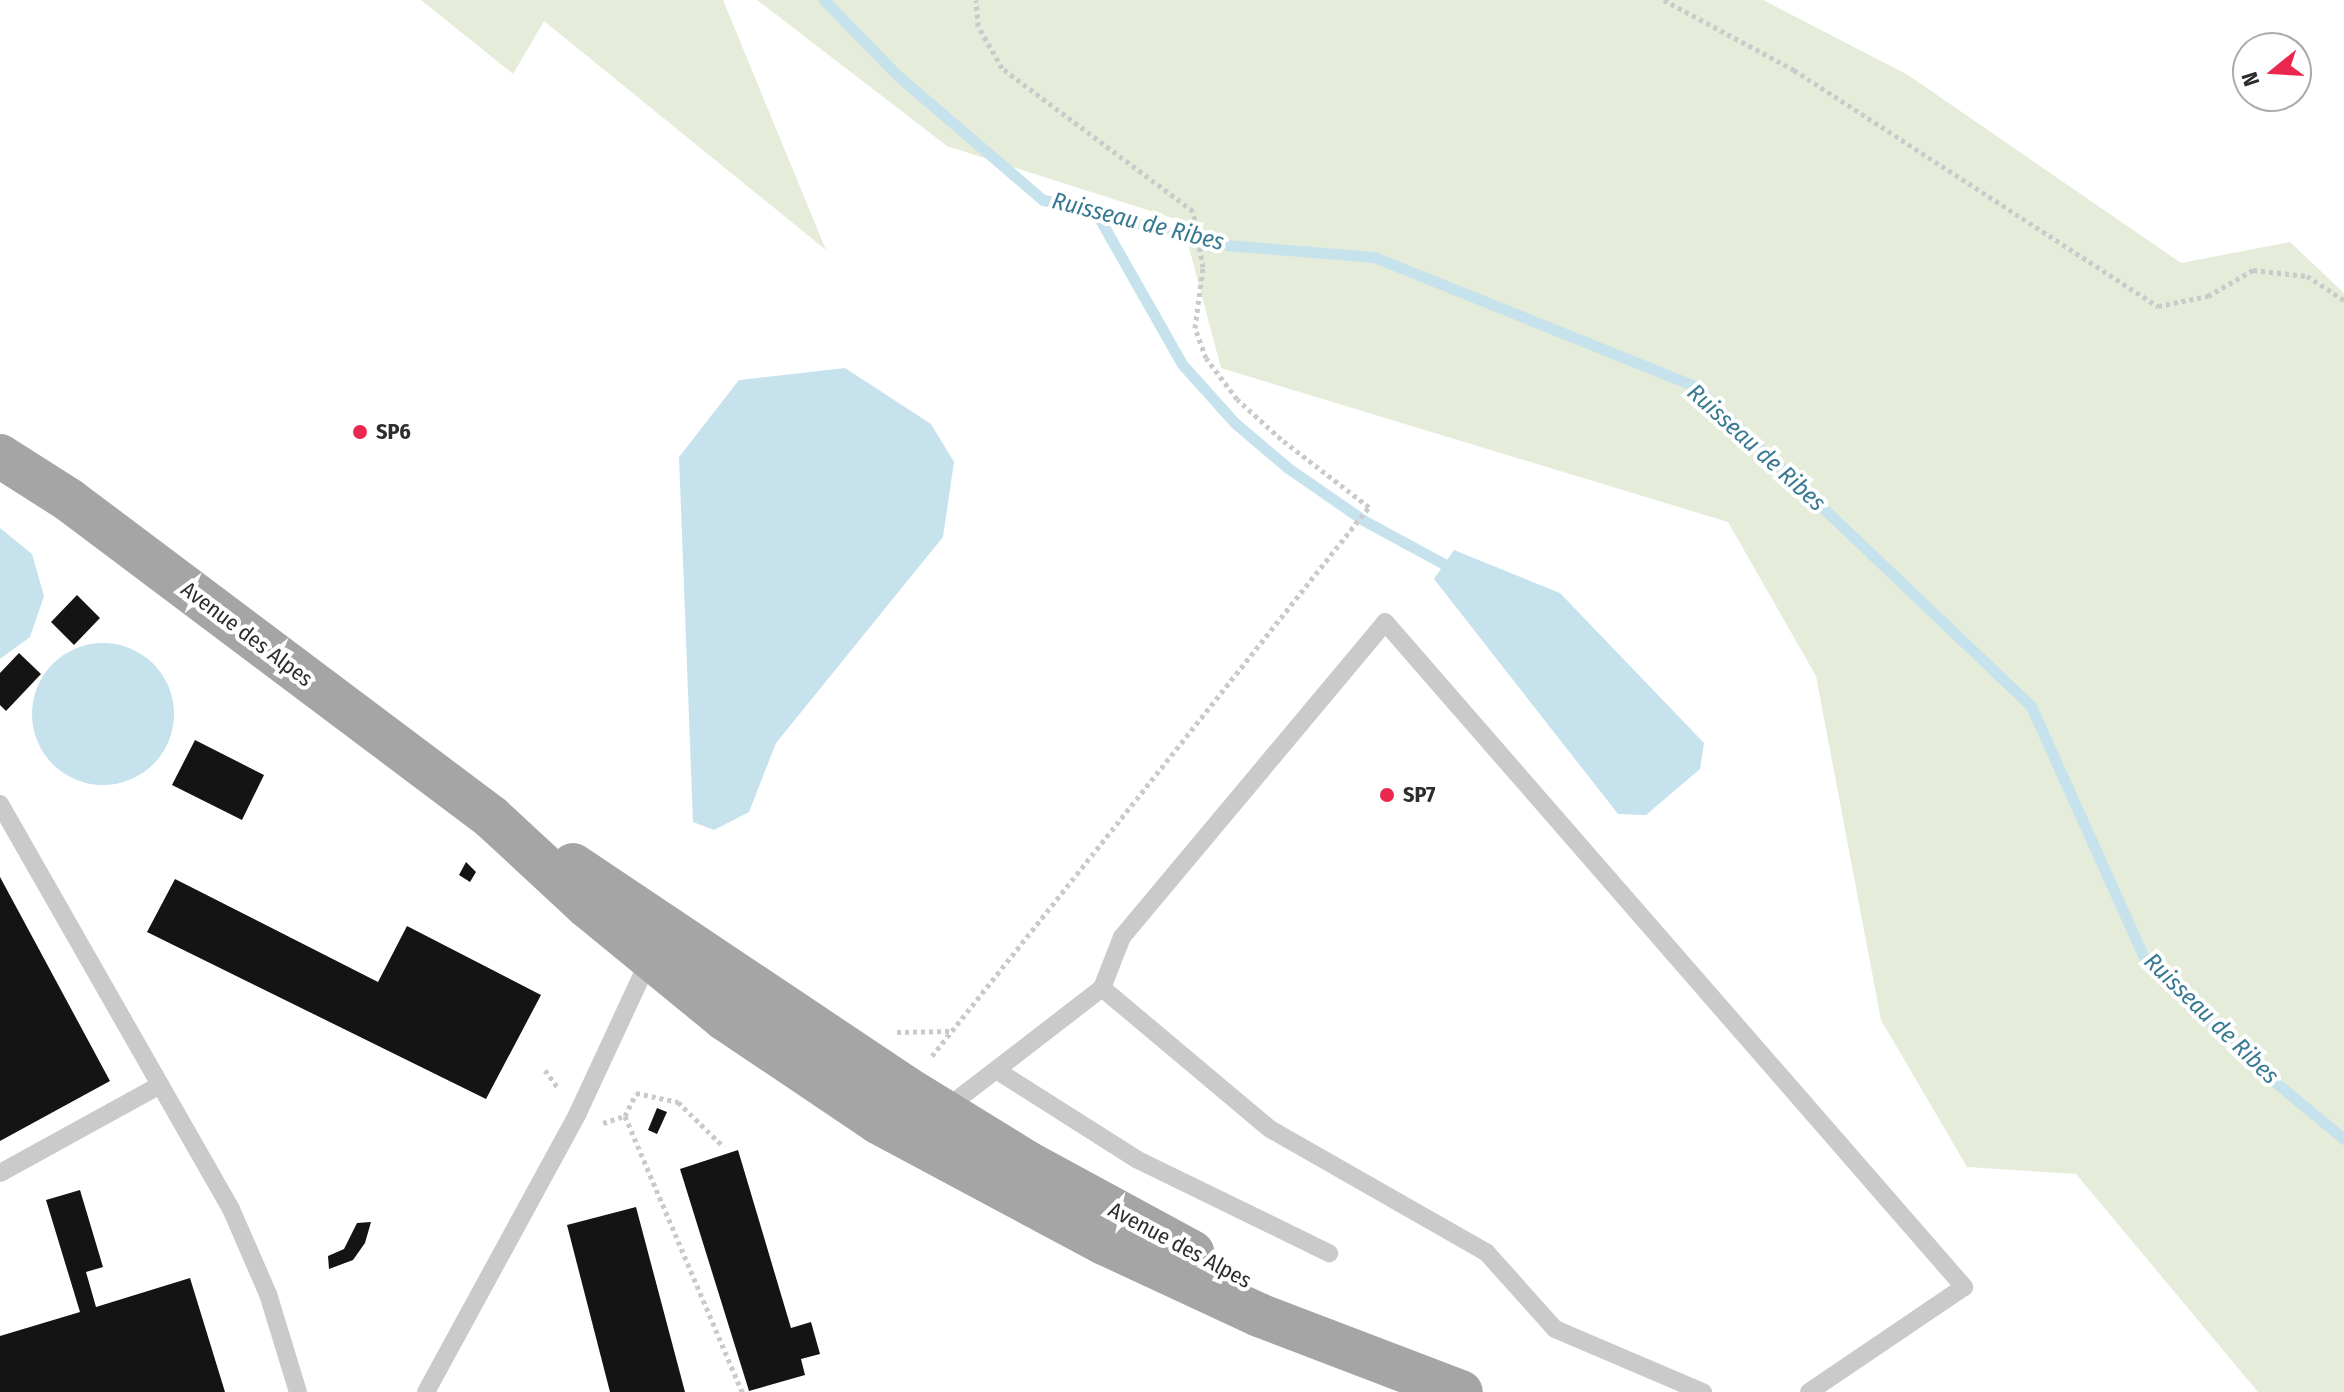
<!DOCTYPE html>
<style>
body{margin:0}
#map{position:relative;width:2344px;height:1392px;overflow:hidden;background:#fff;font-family:"Fira Sans Condensed",sans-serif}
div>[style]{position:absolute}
.green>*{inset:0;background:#e6ecda}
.water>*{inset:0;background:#c5e2ed}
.round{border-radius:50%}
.stream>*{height:11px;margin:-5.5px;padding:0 5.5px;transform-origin:5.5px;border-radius:5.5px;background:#c5e2ed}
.building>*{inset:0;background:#141414}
.path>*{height:5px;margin-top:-2.5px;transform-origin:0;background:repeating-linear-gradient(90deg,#cacaca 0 4px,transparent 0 8px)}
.service>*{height:18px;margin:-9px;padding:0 9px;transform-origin:9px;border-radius:9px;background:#cacaca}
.primary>*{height:44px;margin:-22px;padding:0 22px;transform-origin:22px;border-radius:22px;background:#a5a5a5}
.dots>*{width:22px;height:22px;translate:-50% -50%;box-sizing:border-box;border:4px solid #fff;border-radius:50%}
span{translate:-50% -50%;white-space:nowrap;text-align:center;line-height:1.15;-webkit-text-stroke:8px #fff;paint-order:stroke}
.poi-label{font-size:22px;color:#2d2d2d;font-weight:700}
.left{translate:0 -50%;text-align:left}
.street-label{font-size:22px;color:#2d2d2d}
.water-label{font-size:24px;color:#387a93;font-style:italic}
.north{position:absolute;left:2232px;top:32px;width:80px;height:80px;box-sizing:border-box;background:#fff;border:2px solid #ababab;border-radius:50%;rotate:252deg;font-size:22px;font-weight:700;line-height:32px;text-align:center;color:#2d2d2d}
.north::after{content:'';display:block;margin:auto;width:28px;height:36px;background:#ec274d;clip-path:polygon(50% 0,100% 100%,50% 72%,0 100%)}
</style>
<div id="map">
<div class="green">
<div style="clip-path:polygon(421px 0,723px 0,826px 250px,544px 21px,513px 74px)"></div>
<div style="clip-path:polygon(757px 0,1763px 0,1908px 75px,2181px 263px,2290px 242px,2344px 293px,2344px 1392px,2258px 1392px,2076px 1174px,1967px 1167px,1881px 1020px,1816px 676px,1728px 522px,1221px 368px,1182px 221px,947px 146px)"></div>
</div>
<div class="water">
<div style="clip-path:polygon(845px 368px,931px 424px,954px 462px,943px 537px,776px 743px,749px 812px,714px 830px,693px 822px,679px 457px,739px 380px)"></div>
<div style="clip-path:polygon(0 528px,32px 554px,44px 596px,30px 637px,0 659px)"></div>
<div style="clip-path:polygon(1454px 550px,1560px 593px,1704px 743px,1700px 769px,1646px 815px,1618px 814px,1434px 579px)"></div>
<div class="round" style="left:32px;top:643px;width:142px;height:142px"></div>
</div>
<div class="stream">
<div style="left:824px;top:0;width:105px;rotate:45.8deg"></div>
<div style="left:897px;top:75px;width:192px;rotate:40.6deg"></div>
<div style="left:1043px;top:200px;width:52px;rotate:10deg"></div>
<div style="left:1094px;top:209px;width:112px;rotate:17.6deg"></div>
<div style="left:1201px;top:243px;width:174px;rotate:4.6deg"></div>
<div style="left:1374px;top:257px;width:346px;rotate:21.9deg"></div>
<div style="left:1695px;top:386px;width:464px;rotate:43.6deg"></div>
<div style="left:2031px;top:706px;width:276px;rotate:65.8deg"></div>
<div style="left:2144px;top:958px;width:166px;rotate:43.8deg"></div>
<div style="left:2264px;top:1073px;width:104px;rotate:39.5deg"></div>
<div style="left:1094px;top:209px;width:178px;rotate:60.4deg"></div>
<div style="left:1182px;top:364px;width:79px;rotate:48.1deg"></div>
<div style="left:1235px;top:423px;width:70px;rotate:40.3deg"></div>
<div style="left:1288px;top:468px;width:91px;rotate:34.7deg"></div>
<div style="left:1363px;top:520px;width:92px;rotate:28.5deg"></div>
</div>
<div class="building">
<div style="clip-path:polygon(77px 595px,100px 618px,74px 645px,51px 622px)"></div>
<div style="clip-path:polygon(19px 653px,41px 674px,6px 711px,0 705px,0 673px)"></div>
<div style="clip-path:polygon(195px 740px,264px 775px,242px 820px,172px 785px)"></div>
<div style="clip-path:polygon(466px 862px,476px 872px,470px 882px,459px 875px)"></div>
<div style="clip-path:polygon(0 877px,110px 1081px,0 1141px)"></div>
<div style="clip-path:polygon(175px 879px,378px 982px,407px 926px,541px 995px,486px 1099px,147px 932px)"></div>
<div style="clip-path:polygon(657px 1108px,667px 1112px,657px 1134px,648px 1130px)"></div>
<div style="clip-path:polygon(738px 1150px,791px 1328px,811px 1322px,820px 1354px,801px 1359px,805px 1375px,749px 1391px,680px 1169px)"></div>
<div style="clip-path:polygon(80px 1190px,103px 1267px,86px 1272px,96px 1307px,190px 1278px,225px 1392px,0 1392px,0 1336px,80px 1312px,46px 1200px)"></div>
<div style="clip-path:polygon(636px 1207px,685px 1392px,610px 1392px,567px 1225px)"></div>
<div style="clip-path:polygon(371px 1222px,365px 1243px,353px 1260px,329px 1269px,328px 1256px,344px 1249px,357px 1223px)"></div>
</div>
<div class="path">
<div style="left:1664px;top:0;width:148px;rotate:28.3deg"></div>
<div style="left:1794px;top:70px;width:434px;rotate:33deg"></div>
<div style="left:2158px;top:306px;width:51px;rotate:-11.3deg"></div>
<div style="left:2208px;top:296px;width:52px;rotate:-30deg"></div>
<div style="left:2253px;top:270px;width:54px;rotate:6.3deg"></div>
<div style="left:2307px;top:276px;width:44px;rotate:33deg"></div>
<div style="left:897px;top:1032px;width:54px;rotate:-1.1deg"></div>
<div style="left:932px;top:1056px;width:702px;rotate:-51.48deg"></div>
<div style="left:1369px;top:507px;width:111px;rotate:-142.3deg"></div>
<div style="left:1281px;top:439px;width:59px;rotate:-137.7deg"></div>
<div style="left:1237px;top:399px;width:51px;rotate:-127.1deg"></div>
<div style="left:1206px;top:358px;width:32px;rotate:-110deg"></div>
<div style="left:1195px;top:328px;width:62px;rotate:-82.5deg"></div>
<div style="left:1203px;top:267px;width:57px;rotate:-100.1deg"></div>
<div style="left:1193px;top:211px;width:239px;rotate:-143.2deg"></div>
<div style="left:1002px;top:68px;width:48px;rotate:-119.7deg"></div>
<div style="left:978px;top:26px;width:26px;rotate:-94deg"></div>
<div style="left:545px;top:1070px;width:22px;rotate:54deg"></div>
<div style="left:625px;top:1116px;width:25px;rotate:-64deg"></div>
<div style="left:636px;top:1093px;width:43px;rotate:12.1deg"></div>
<div style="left:678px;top:1102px;width:64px;rotate:44.4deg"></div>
<div style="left:603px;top:1123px;width:23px;rotate:-18deg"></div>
<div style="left:625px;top:1116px;width:300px;rotate:67deg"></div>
</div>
<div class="service">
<div style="left:0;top:804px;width:466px;rotate:60.3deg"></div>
<div style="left:231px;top:1209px;width:93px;rotate:66.5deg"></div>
<div style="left:268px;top:1294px;width:102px;rotate:73deg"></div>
<div style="left:1102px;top:988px;width:219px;rotate:40deg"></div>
<div style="left:1270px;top:1129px;width:249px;rotate:29.7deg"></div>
<div style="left:1486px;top:1252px;width:103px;rotate:48.1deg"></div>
<div style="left:1555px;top:1329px;width:161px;rotate:23.1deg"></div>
<div style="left:996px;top:1070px;width:166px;rotate:32.4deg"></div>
<div style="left:1136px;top:1159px;width:215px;rotate:26deg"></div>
<div style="left:945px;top:1109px;width:198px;rotate:-37.6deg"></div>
<div style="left:1102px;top:988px;width:55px;rotate:-68.6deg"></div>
<div style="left:1122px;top:937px;width:410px;rotate:-50.1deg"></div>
<div style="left:1385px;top:622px;width:882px;rotate:48.95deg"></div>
<div style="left:1964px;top:1287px;width:187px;rotate:145.9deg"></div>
<div style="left:0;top:1173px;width:183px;rotate:-28.8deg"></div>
<div style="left:426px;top:1392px;width:315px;rotate:-61.4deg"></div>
<div style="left:577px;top:1115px;width:171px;rotate:-65.1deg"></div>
</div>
<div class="primary">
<div style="left:0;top:456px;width:82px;rotate:32.5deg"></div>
<div style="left:69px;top:500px;width:528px;rotate:36.91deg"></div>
<div style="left:491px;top:817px;width:131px;rotate:42.8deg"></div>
<div style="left:587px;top:906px;width:178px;rotate:39.3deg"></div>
<div style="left:725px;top:1019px;width:184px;rotate:33.9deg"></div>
<div style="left:878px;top:1122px;width:256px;rotate:28.2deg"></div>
<div style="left:1104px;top:1243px;width:171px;rotate:24.9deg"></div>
<div style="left:1259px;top:1315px;width:216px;rotate:20.9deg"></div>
<div style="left:573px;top:865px;width:401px;rotate:33.8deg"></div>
<div style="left:906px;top:1088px;width:143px;rotate:31.6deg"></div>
<div style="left:1028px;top:1163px;width:187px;rotate:28.5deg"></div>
</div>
<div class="dots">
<div style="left:360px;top:432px;background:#ec274d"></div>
<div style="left:1387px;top:795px;background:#ec274d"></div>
</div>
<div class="poi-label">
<span class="left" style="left:376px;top:432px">SP6</span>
<span class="left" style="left:1403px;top:795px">SP7</span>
</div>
<div class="street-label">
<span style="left:247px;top:634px;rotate:37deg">Avenue des Alpes</span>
<span style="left:1180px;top:1245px;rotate:28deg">Avenue des Alpes</span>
</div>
<div class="water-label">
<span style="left:1138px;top:222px;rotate:14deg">Ruisseau de Ribes</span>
<span style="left:1756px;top:448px;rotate:42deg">Ruisseau de Ribes</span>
<span style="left:2211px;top:1019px;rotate:44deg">Ruisseau de Ribes</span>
</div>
<div class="north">N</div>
</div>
